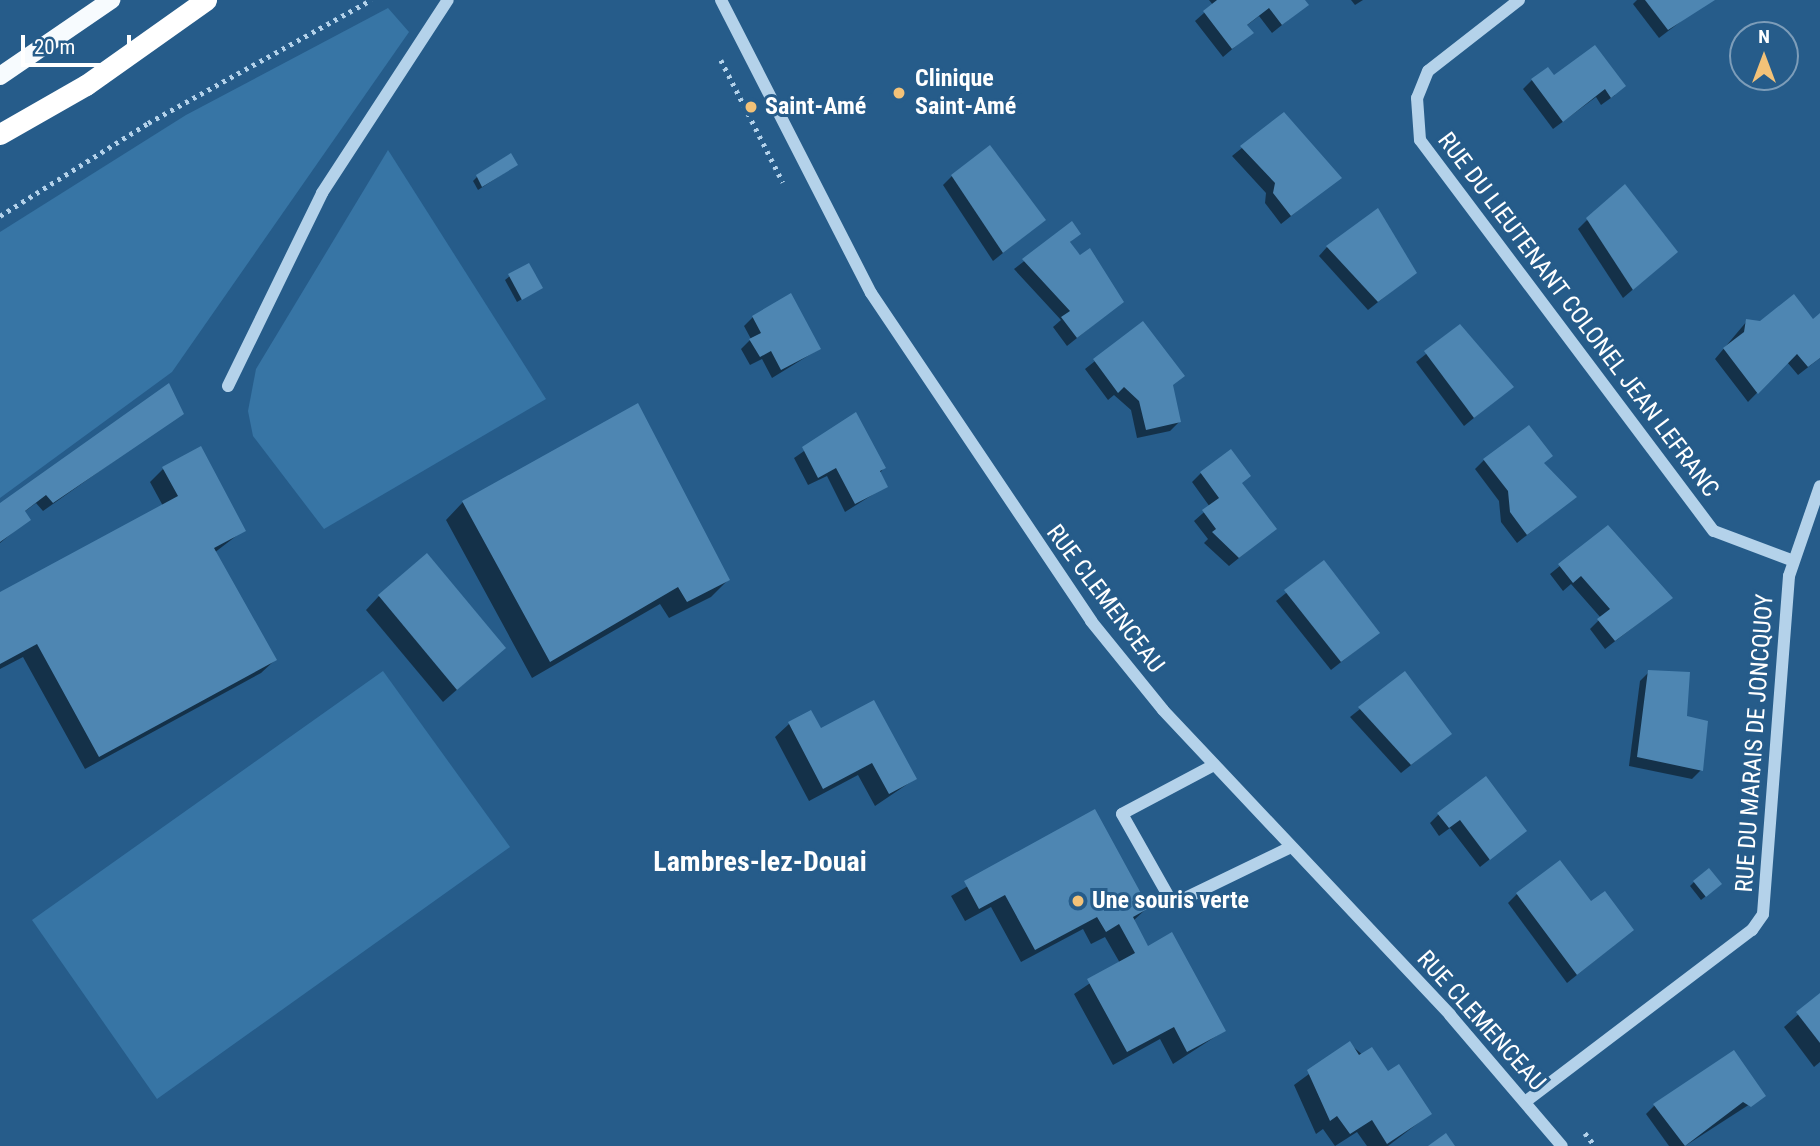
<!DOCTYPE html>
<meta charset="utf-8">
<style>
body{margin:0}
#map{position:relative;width:1820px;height:1146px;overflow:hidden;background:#265c8a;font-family:"Roboto Condensed",sans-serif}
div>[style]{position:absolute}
.green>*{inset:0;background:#3775a5}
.shadow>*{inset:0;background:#0007}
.building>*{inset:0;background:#4e86b2}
.path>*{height:4.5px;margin-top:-2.25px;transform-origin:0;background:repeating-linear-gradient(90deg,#b4d2ea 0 3.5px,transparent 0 8.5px)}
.minor>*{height:12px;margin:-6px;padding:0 6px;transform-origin:6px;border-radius:6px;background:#b4d2ea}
.major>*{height:18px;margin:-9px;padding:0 9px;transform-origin:9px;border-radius:9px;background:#f7fbfe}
.highway>*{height:21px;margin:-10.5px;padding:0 10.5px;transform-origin:10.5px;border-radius:10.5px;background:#fff}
.dots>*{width:19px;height:19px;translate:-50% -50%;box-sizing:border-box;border:4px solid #265c8a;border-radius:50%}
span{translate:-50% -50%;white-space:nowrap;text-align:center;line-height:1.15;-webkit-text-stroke:6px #265c8a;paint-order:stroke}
.poi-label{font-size:24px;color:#fff;font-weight:700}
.left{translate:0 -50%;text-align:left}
.street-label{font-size:24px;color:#fff}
.quarter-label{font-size:28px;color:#fff;font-weight:700}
.north{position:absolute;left:1729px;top:21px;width:70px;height:70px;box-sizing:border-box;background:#265c8a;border:2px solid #7d9db9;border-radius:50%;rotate:0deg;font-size:19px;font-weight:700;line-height:28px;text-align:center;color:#fff}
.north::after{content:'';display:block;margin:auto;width:24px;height:32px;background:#f3c278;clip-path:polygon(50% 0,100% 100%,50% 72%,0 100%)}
.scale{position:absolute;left:21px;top:35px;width:110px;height:32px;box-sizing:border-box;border:4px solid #fff;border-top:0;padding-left:9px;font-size:21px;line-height:24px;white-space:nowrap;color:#fff;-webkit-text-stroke:5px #265c8a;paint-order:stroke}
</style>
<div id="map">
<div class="green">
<div style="clip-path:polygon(388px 8px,409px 32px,172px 372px,0 498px,0 232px,186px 115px)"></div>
<div style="clip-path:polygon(388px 150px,546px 399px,324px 529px,253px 436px,248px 411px,256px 369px)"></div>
<div style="clip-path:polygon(383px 671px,510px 847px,157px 1099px,32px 920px)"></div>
</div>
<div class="shadow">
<div style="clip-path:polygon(1209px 0,1303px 0,1307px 5px,1272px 33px,1259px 16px,1246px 26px,1251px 33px,1223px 57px,1195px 21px,1213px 5px)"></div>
<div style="clip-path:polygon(1351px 0,1363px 0,1355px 5px)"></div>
<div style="clip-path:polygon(1637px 0,1709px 0,1659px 38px,1633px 4px)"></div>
<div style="clip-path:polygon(1595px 47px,1615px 95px,1601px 105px,1596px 97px,1553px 129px,1523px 89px,1532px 80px,1554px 78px)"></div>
<div style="clip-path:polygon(1284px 114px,1339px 178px,1281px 224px,1265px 203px,1266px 193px,1232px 156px)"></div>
<div style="clip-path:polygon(512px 168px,478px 190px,473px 181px,477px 177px)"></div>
<div style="clip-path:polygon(952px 176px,1044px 220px,993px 261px,943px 185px)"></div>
<div style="clip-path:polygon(1587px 220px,1666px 261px,1623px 298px,1578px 229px)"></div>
<div style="clip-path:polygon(1072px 224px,1079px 233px,1069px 243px,1122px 302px,1067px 346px,1053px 327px,1061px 320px,1014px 269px)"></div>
<div style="clip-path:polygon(1327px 247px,1415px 273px,1368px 310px,1319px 256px)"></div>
<div style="clip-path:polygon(510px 276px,541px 288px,517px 302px,505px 280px)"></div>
<div style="clip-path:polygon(1820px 315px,1820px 358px,1798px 375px,1787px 362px,1748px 402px,1715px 359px,1747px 321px,1813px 321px)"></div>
<div style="clip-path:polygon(753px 317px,819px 349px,772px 378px,762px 359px,750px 365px,741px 349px,751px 339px,744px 326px)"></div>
<div style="clip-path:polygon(1143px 323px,1172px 386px,1179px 422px,1170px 431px,1137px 438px,1131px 410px,1114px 395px,1108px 400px,1085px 369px)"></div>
<div style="clip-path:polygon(1460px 327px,1512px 387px,1464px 426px,1416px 362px)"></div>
<div style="clip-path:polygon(182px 413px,43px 511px,36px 503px,24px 512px,29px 519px,0 543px,0 506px)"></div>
<div style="clip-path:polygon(856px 415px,884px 468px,879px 474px,885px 487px,845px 512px,827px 476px,808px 485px,794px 458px)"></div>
<div style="clip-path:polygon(1484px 460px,1543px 464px,1575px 497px,1517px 543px,1501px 522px,1499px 501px,1475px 469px)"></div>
<div style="clip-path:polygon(163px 469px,244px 530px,214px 553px,275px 660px,261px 673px,85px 769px,23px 657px,0 669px,0 594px,163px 506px,150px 482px)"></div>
<div style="clip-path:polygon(1201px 473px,1240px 484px,1275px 529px,1229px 566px,1204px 543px,1208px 539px,1194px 521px,1210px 507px,1192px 482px)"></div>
<div style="clip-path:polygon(463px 502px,728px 580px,711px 597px,669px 618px,660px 604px,532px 678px,446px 520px)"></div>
<div style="clip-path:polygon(1608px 527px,1671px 598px,1605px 649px,1590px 629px,1601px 618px,1571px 584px,1563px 591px,1550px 574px)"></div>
<div style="clip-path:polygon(1324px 563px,1378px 633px,1331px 670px,1276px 601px)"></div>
<div style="clip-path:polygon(379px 596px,504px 648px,443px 702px,366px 610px)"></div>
<div style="clip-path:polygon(1649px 672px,1685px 717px,1701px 770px,1692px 779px,1629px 766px,1640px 681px)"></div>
<div style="clip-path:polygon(1404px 674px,1450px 734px,1401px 773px,1350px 717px)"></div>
<div style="clip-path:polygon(789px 724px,820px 731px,915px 779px,875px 806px,858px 775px,809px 801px,775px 737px)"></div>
<div style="clip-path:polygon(1095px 811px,1147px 908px,1133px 921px,1147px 948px,1224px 1031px,1173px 1064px,1160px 1039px,1113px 1065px,1074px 994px,1120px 963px,1105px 937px,1091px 944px,1083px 929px,1021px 962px,991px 907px,965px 921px,951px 896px)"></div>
<div style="clip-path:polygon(1439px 814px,1525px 831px,1480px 867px,1450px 828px,1439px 836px,1430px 823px)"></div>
<div style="clip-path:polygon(1694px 882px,1716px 888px,1701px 900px,1690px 886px)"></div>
<div style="clip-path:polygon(1517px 894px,1619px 941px,1567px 983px,1508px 903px)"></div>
<div style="clip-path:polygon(1820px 995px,1820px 1062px,1814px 1067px,1784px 1027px)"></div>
<div style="clip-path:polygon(1350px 1044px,1430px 1114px,1388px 1146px,1367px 1146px,1357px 1132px,1335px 1146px,1323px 1129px,1316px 1134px,1294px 1085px)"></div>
<div style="clip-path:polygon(1764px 1095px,1685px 1146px,1669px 1146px,1646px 1114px,1655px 1105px)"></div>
</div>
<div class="building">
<div style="clip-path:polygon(1217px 0,1305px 0,1309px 5px,1282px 25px,1269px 8px,1247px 25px,1254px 33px,1232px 49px,1203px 11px)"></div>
<div style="clip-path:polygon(1645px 0,1715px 0,1668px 30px)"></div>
<div style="clip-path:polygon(1595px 45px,1626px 86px,1611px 98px,1605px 89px,1563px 122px,1531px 79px,1548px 67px,1554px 75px)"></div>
<div style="clip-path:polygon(1284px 112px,1342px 178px,1291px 216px,1273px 193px,1275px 183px,1240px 146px)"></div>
<div style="clip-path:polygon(990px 145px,1046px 220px,1003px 253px,951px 175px)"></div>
<div style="clip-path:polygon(511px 153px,518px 165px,482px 187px,476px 175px)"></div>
<div style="clip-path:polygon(1625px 184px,1678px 252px,1633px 290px,1586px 218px)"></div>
<div style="clip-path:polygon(1378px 208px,1417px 273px,1378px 302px,1326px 246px)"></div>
<div style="clip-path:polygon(1072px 221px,1081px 234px,1070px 242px,1080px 255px,1090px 248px,1124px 302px,1077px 338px,1061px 317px,1070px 311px,1022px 259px)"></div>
<div style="clip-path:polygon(529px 263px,543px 288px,522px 300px,508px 274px)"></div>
<div style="clip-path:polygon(791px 293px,821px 349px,781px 370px,771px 351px,760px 357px,749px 339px,761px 333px,752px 316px)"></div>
<div style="clip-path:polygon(1794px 294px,1813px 319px,1820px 313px,1820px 358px,1808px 367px,1797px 354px,1758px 394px,1723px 348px,1744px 332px,1746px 319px,1760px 321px)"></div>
<div style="clip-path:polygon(1143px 321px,1185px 376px,1173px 385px,1181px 422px,1146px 430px,1139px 401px,1124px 387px,1118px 393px,1093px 359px)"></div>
<div style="clip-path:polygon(1460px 324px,1514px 387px,1474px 418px,1424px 351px)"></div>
<div style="clip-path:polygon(169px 383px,184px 414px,53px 503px,46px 495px,25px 511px,31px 520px,0 542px,0 503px)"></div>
<div style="clip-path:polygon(638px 403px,730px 580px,687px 602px,678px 587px,550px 662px,462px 501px)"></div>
<div style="clip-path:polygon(856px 412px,886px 468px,880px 471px,888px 487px,855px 504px,836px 468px,818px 478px,802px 447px)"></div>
<div style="clip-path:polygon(1529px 425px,1553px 456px,1544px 463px,1577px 497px,1527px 535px,1510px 512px,1508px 491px,1483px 459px)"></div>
<div style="clip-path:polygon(201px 446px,246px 531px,214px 548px,277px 660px,99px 757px,37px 644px,0 664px,0 592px,178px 496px,162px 467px)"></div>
<div style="clip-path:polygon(1231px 449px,1251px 476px,1242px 483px,1277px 529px,1239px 558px,1212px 532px,1216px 529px,1202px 510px,1219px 498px,1200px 472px)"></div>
<div style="clip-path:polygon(1608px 525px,1673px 598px,1615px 641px,1597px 619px,1610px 609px,1581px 576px,1573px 583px,1558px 564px)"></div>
<div style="clip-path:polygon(427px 553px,506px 648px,457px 690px,378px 595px)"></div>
<div style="clip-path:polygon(1324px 560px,1380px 633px,1341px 662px,1284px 590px)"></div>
<div style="clip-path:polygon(1648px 670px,1690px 672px,1687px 716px,1708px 721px,1703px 771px,1637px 757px)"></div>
<div style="clip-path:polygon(1405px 671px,1452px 734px,1411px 765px,1358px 707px)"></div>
<div style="clip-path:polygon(874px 700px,917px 779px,889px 794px,872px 763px,823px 789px,788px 722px,811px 710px,821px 728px)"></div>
<div style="clip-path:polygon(1486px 776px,1527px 831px,1490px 860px,1460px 820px,1449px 828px,1437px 813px)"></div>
<div style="clip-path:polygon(1095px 809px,1149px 908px,1133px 917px,1148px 946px,1172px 932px,1226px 1031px,1187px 1052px,1174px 1027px,1127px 1052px,1087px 979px,1135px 953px,1119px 924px,1106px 932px,1097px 917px,1035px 950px,1005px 895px,979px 909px,964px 881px)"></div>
<div style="clip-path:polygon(1560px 860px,1591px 901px,1605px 891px,1634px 930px,1577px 975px,1516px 893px)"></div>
<div style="clip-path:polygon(1709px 868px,1722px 884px,1706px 897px,1693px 881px)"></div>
<div style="clip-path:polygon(1820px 993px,1820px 1043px,1796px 1012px)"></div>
<div style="clip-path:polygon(1350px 1041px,1359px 1055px,1372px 1047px,1388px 1071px,1399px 1064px,1432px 1114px,1387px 1144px,1372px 1120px,1350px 1134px,1337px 1116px,1330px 1121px,1307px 1070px)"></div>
<div style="clip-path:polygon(1734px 1050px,1766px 1096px,1751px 1107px,1743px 1102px,1685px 1146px,1653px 1104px)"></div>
<div style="clip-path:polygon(1446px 1133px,1455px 1146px,1428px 1146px)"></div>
</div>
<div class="path">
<div style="left:721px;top:60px;width:137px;rotate:63.1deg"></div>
<div style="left:0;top:216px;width:175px;rotate:-32.1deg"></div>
<div style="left:148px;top:123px;width:255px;rotate:-28.9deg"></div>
<div style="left:1585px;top:1133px;width:16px;rotate:52deg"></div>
</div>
<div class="minor">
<div style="left:721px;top:0;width:329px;rotate:62.9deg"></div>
<div style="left:871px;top:293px;width:395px;rotate:56.1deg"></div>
<div style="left:1091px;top:621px;width:114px;rotate:51deg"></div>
<div style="left:1163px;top:710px;width:419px;rotate:46.7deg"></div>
<div style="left:1450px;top:1015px;width:172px;rotate:49.5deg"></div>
<div style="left:1519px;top:0;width:115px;rotate:142deg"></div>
<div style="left:1428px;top:71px;width:29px;rotate:112deg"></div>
<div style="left:1417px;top:98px;width:42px;rotate:85.9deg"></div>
<div style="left:1420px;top:140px;width:489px;rotate:53.1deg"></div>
<div style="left:1714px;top:531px;width:82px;rotate:20.6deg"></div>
<div style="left:228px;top:386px;width:215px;rotate:-64deg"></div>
<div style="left:322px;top:193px;width:230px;rotate:-56.9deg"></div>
<div style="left:1214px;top:765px;width:104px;rotate:152deg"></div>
<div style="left:1122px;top:814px;width:103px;rotate:60.5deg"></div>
<div style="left:1173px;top:904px;width:131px;rotate:-25.8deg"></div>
<div style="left:1525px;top:1102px;width:285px;rotate:-37.2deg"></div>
<div style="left:1752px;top:930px;width:19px;rotate:-55deg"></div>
<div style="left:1763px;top:914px;width:339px;rotate:-85.6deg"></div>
<div style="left:1789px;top:576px;width:95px;rotate:-71deg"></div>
</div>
<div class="major">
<div style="left:0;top:76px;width:135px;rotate:-34.4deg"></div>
</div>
<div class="highway">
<div style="left:0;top:134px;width:99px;rotate:-29.7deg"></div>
<div style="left:86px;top:85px;width:147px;rotate:-35.3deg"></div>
</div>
<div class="dots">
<div style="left:899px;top:93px;background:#f3c278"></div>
<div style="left:751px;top:107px;background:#f3c278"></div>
<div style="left:1078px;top:901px;background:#f3c278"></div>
</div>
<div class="poi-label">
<span class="left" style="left:915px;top:93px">Clinique<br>Saint-Amé</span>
<span class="left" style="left:765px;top:107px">Saint-Amé</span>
<span class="left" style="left:1092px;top:901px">Une souris verte</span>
</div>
<div class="street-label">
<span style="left:1578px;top:315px;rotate:53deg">RUE DU LIEUTENANT COLONEL JEAN LEFRANC</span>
<span style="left:1105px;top:599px;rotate:53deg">RUE CLEMENCEAU</span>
<span style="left:1755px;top:743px;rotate:-86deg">RUE DU MARAIS DE JONCQUOY</span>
<span style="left:1481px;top:1021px;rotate:48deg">RUE CLEMENCEAU</span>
</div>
<div class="quarter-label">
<span style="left:760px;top:862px">Lambres-lez-Douai</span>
</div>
<div class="north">N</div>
<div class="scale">20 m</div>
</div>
